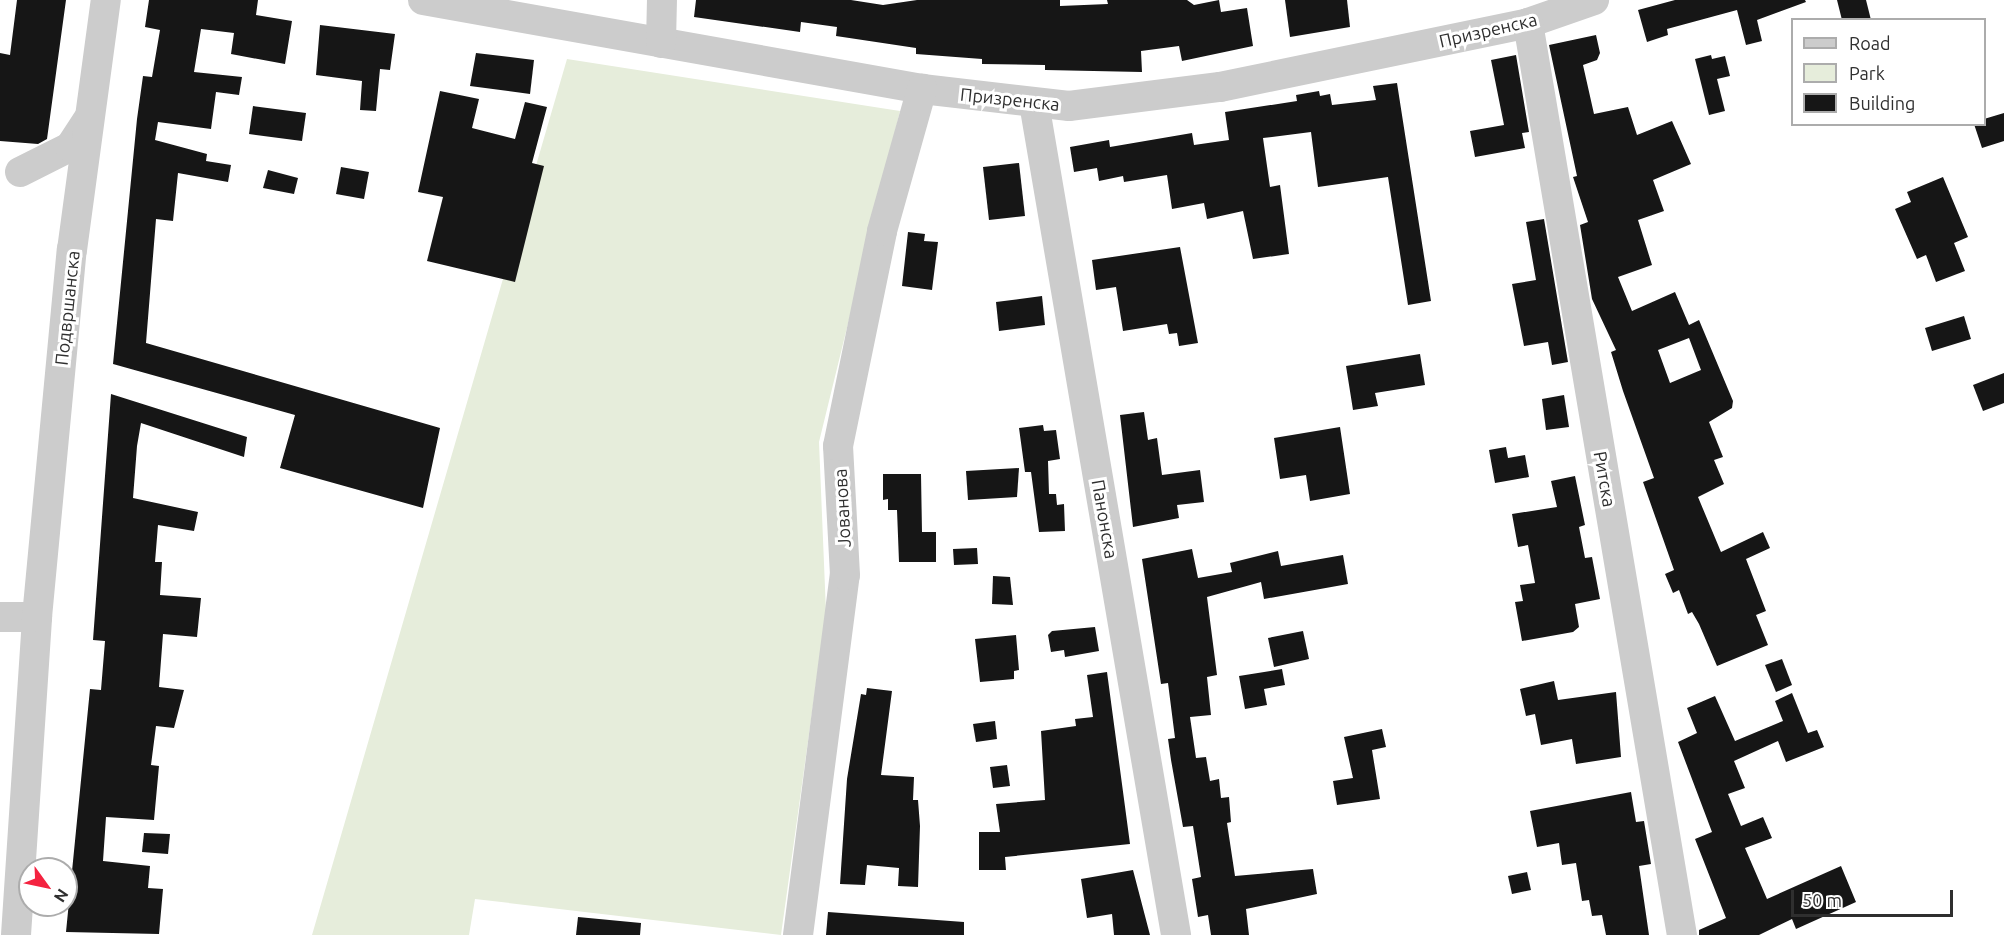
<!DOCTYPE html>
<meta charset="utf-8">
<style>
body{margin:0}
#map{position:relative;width:2004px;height:935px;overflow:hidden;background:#fff;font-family:Ubuntu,sans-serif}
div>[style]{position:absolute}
.green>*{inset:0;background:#e6eddb}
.building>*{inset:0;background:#161616}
.minor>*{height:30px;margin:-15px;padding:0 15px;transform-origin:15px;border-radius:15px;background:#ccc}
span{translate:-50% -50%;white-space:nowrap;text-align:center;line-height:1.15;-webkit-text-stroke:6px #fff;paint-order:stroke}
.street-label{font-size:18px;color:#2f2f2f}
.legend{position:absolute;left:1791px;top:18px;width:195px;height:108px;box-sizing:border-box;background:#fff;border:2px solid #acacac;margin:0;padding:8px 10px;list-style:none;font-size:18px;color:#2f2f2f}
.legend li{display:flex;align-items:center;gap:12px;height:30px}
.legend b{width:30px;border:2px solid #acacac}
.north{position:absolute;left:18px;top:857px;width:60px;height:60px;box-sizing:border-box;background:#fff;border:2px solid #acacac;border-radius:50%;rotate:123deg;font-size:16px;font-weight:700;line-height:24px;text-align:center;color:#2f2f2f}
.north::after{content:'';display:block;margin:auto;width:21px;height:27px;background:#f42340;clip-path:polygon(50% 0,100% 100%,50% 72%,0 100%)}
.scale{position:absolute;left:1791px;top:890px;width:162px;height:27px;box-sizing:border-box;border:3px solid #2f2f2f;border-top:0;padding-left:8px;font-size:18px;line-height:21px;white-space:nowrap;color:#2f2f2f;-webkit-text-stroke:4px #fff;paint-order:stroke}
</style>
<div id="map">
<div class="green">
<div style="clip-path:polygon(567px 59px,900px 111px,819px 442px,826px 612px,781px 935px,475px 899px,469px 935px,312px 935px)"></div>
</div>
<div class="building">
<div style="clip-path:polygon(17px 0,66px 0,47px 139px,38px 144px,0 141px,0 53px,10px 55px)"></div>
<div style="clip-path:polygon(149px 0,258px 0,256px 15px,292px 21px,285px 64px,231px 54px,234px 33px,201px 29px,194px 72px,242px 77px,239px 95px,216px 92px,211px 129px,158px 122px,155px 140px,207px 154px,206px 161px,231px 165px,228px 182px,178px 173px,173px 221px,156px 219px,146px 343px,440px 428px,423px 508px,280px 468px,295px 415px,113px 364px,137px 119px,143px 76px,152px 77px,160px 30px,145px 27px)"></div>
<div style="clip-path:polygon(696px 0,851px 0,883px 5px,917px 0,1060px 0,1060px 6px,1108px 4px,1107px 0,1187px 0,1194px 5px,1219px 0,1221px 12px,1247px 8px,1253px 46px,1182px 61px,1179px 46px,1141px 51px,1142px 72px,1045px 70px,1045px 65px,982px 64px,982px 59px,916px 54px,916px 48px,836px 36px,837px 27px,801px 22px,800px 32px,694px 17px)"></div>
<div style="clip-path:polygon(1285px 0,1347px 0,1350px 27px,1290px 37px)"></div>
<div style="clip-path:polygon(1675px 0,1805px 0,1806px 2px,1757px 20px,1762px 41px,1746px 45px,1737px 10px,1667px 29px,1668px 35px,1647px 42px,1638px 10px)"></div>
<div style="clip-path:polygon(1837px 0,1866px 0,1871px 20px,1842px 20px)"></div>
<div style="clip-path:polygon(320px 25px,395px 34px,390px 70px,380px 69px,376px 111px,360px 110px,362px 81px,316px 75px)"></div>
<div style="clip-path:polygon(evenodd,1596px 35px,1600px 53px,1597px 60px,1583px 65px,1594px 114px,1628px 107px,1637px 135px,1672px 121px,1691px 164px,1653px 180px,1664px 211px,1638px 220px,1652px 265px,1618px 277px,1632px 311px,1675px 292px,1689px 325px,1699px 320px,1733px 401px,1732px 408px,1709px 422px,1723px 457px,1714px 460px,1724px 484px,1698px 497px,1721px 552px,1763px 532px,1770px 548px,1746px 559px,1766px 611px,1756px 615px,1768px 645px,1717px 666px,1699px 624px,1692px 612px,1688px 614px,1679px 590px,1673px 593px,1665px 574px,1674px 570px,1643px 482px,1654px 478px,1623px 391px,1611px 352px,1616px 350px,1592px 299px,1580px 225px,1588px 222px,1573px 177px,1577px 176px,1549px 45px,1596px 35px,1689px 338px,1701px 370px,1670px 383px,1658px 350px,1689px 338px)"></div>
<div style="clip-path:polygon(476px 53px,534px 60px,530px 94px,470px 86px)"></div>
<div style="clip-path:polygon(1516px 55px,1529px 132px,1522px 133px,1525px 148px,1475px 157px,1470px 131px,1504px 125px,1491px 60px)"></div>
<div style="clip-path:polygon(1711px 55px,1712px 59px,1725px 56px,1730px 76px,1717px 79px,1725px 111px,1709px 115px,1695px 59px)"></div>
<div style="clip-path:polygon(1397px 83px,1431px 301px,1408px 305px,1388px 177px,1318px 187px,1311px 132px,1263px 138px,1270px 187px,1280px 185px,1289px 254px,1253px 259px,1243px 211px,1207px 219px,1204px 203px,1172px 209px,1167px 175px,1124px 182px,1123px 176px,1099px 181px,1097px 168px,1074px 172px,1070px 147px,1109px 140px,1110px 147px,1192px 133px,1194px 145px,1229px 140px,1225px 112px,1297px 101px,1296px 95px,1319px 91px,1320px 96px,1330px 94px,1332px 105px,1376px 100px,1373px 86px)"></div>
<div style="clip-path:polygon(440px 91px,479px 99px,472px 128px,515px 139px,525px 102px,547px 107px,532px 163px,544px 166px,515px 282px,427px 261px,443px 197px,418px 192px)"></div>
<div style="clip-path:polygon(253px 106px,306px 113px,302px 141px,249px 134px)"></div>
<div style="clip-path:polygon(2004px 113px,2004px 141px,1982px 148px,1974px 124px,1984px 124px,1984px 119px)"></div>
<div style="clip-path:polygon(1019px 163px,1025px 216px,989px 220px,983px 167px)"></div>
<div style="clip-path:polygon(341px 167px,369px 172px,364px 199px,336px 194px)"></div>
<div style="clip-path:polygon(268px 170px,298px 178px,294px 194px,263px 188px)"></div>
<div style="clip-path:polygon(1943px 177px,1968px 237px,1954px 243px,1965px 271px,1936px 282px,1926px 255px,1917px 259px,1895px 209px,1911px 202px,1907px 192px)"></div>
<div style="clip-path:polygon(1544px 219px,1568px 362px,1552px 365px,1548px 342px,1524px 346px,1512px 284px,1536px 280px,1526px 222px)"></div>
<div style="clip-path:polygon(908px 232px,925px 234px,924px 241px,938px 242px,932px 290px,902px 286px)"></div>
<div style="clip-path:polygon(1180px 247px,1198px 343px,1179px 346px,1177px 333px,1169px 334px,1167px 324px,1123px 331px,1116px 287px,1096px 290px,1092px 260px)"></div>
<div style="clip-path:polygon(1042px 296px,1045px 325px,999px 331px,996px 302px)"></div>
<div style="clip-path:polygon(1964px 316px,1971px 339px,1932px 351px,1925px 328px)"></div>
<div style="clip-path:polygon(1420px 354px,1425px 385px,1375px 393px,1378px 406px,1353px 410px,1346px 366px)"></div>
<div style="clip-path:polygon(2004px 373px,2004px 403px,1983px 411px,1973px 385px)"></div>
<div style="clip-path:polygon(111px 394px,247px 437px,244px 457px,141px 423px,137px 446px,133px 498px,198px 512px,194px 531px,158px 525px,155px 562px,162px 562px,160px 595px,201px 598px,197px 637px,163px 634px,159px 687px,184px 690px,174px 728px,156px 726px,151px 765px,159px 766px,154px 820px,106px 817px,103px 861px,150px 866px,148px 888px,163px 889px,159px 934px,66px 932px,90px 689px,101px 690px,105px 641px,93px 640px)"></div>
<div style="clip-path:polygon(1564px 395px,1569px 427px,1546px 430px,1542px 399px)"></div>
<div style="clip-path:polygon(1144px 412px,1148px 440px,1157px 438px,1162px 475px,1200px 470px,1204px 502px,1177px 505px,1179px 518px,1133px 527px,1120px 415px)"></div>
<div style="clip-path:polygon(1043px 425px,1044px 431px,1056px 430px,1060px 459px,1048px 461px,1049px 494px,1056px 494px,1057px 505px,1064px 504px,1065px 531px,1039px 532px,1031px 472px,1025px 472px,1019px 428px)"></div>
<div style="clip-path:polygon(1340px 427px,1350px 494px,1310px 501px,1306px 475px,1280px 479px,1274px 438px)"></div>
<div style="clip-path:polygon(1506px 447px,1508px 458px,1525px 455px,1529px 477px,1495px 483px,1489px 450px)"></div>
<div style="clip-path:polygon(1019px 468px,1017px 497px,968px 500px,966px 471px)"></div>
<div style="clip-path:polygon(883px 474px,921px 474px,922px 532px,936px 532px,936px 562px,899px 562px,897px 510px,888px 510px,888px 499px,883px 500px)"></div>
<div style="clip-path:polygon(1575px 476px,1585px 525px,1579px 527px,1585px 558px,1592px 557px,1600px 599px,1575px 604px,1579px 627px,1573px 632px,1522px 641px,1515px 602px,1523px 601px,1520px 585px,1535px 583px,1528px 545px,1518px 547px,1512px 514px,1557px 507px,1551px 481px)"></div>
<div style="clip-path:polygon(977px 548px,978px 564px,954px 565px,953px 549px)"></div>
<div style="clip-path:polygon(1192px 549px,1198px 578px,1232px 572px,1230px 563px,1278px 551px,1281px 566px,1343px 555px,1348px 584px,1264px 599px,1261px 582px,1207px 597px,1217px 675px,1207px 677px,1211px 715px,1190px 717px,1196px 758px,1206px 757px,1210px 781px,1219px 779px,1221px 798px,1229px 797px,1231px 822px,1227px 823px,1235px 876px,1313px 869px,1317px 894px,1246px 909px,1249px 935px,1211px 935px,1208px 915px,1198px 917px,1192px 879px,1201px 877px,1193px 826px,1183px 827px,1171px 760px,1168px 739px,1175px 738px,1168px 683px,1161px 684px,1142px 559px)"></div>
<div style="clip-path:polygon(993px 576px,1010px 577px,1013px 605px,992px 604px)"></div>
<div style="clip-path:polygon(1095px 627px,1099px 651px,1065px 657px,1064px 650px,1051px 652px,1048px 635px,1052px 631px)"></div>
<div style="clip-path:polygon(1303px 631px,1309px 659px,1274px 667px,1268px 638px)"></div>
<div style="clip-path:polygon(1016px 635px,1019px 670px,1014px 671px,1014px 679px,980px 682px,975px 639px)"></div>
<div style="clip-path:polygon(1782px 659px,1792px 685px,1776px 692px,1765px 665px)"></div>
<div style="clip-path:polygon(1282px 669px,1285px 685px,1264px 689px,1267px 705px,1245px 709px,1239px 676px)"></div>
<div style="clip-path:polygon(1107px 672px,1130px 844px,1005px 857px,1006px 870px,979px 870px,979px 832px,1000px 832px,996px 804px,1045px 800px,1041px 731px,1076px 726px,1075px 719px,1093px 717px,1087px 675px)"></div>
<div style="clip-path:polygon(1554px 681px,1558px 700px,1616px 692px,1621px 757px,1576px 764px,1572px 739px,1541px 745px,1535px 714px,1526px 716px,1520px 689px)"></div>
<div style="clip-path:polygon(867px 688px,892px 691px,881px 775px,914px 777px,913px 800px,918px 800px,920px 826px,918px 887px,898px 886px,899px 868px,867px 865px,865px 885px,840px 884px,847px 779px,861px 694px,866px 695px)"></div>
<div style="clip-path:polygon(1792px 693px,1808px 733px,1817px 730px,1824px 747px,1786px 762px,1778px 741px,1734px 761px,1745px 788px,1728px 794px,1741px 826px,1763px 817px,1772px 838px,1745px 848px,1767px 899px,1841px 866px,1856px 902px,1796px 929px,1792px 919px,1759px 935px,1699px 935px,1699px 930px,1726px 918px,1695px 839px,1712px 832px,1678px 742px,1697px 733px,1687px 708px,1715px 696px,1735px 741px,1783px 721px,1775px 701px)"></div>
<div style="clip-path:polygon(995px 721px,997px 739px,976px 742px,973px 724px)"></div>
<div style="clip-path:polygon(1382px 729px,1386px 747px,1372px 750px,1380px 799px,1337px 805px,1333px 781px,1353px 778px,1344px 737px)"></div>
<div style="clip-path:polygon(1007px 765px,1010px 786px,993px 788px,990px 767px)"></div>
<div style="clip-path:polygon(1631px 792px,1636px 822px,1644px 821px,1651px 864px,1639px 866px,1649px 935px,1606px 935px,1602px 915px,1592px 916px,1589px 900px,1582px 901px,1576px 863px,1562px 865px,1559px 843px,1537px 847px,1530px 811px)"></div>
<div style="clip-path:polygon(144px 833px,170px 834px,168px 854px,142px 852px)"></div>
<div style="clip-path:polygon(1133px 870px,1150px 935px,1114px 935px,1112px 914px,1087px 918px,1081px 879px)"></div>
<div style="clip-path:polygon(1527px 872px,1531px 890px,1512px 894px,1508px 876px)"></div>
<div style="clip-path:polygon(828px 912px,964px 922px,964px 935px,826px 935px)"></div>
<div style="clip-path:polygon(578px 917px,641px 923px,640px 935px,576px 935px)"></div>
</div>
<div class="minor">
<div style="left:423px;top:0;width:507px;rotate:10.11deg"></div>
<div style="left:922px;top:89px;width:148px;rotate:6.6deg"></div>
<div style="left:1069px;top:106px;width:152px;rotate:-7.2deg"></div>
<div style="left:1220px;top:87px;width:315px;rotate:-11.7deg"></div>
<div style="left:1528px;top:23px;width:70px;rotate:-19.2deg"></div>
<div style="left:1528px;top:23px;width:925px;rotate:80.42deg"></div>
<div style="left:661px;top:43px;width:43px;rotate:-88.7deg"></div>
<div style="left:1034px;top:103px;width:844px;rotate:80.31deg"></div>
<div style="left:20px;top:172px;width:56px;rotate:-26.6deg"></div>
<div style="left:70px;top:147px;width:33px;rotate:-57deg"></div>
<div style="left:0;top:617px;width:37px"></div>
<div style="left:16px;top:935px;width:319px;rotate:-86.2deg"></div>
<div style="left:37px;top:617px;width:369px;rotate:-84.6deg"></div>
<div style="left:72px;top:250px;width:252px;rotate:-82.3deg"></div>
<div style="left:798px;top:935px;width:363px;rotate:-82.6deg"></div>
<div style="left:845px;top:575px;width:129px;rotate:-93.1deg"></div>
<div style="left:838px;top:446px;width:219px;rotate:-78.4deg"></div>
<div style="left:882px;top:231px;width:148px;rotate:-74.3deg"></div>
</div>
<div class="street-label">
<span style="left:1488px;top:30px;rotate:-13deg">Призренска</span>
<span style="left:1010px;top:99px;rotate:6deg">Призренска</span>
<span style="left:67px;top:308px;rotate:-84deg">Подвршанска</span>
<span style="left:1605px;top:479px;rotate:80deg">Ритска</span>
<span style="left:842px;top:508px;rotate:-93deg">Јованова</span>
<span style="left:1105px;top:519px;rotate:80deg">Панонска</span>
</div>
<ul class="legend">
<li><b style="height:8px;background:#ccc"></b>Road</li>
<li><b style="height:16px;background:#e6eddb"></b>Park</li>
<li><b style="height:16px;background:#161616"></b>Building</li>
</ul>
<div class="north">N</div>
<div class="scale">50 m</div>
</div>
